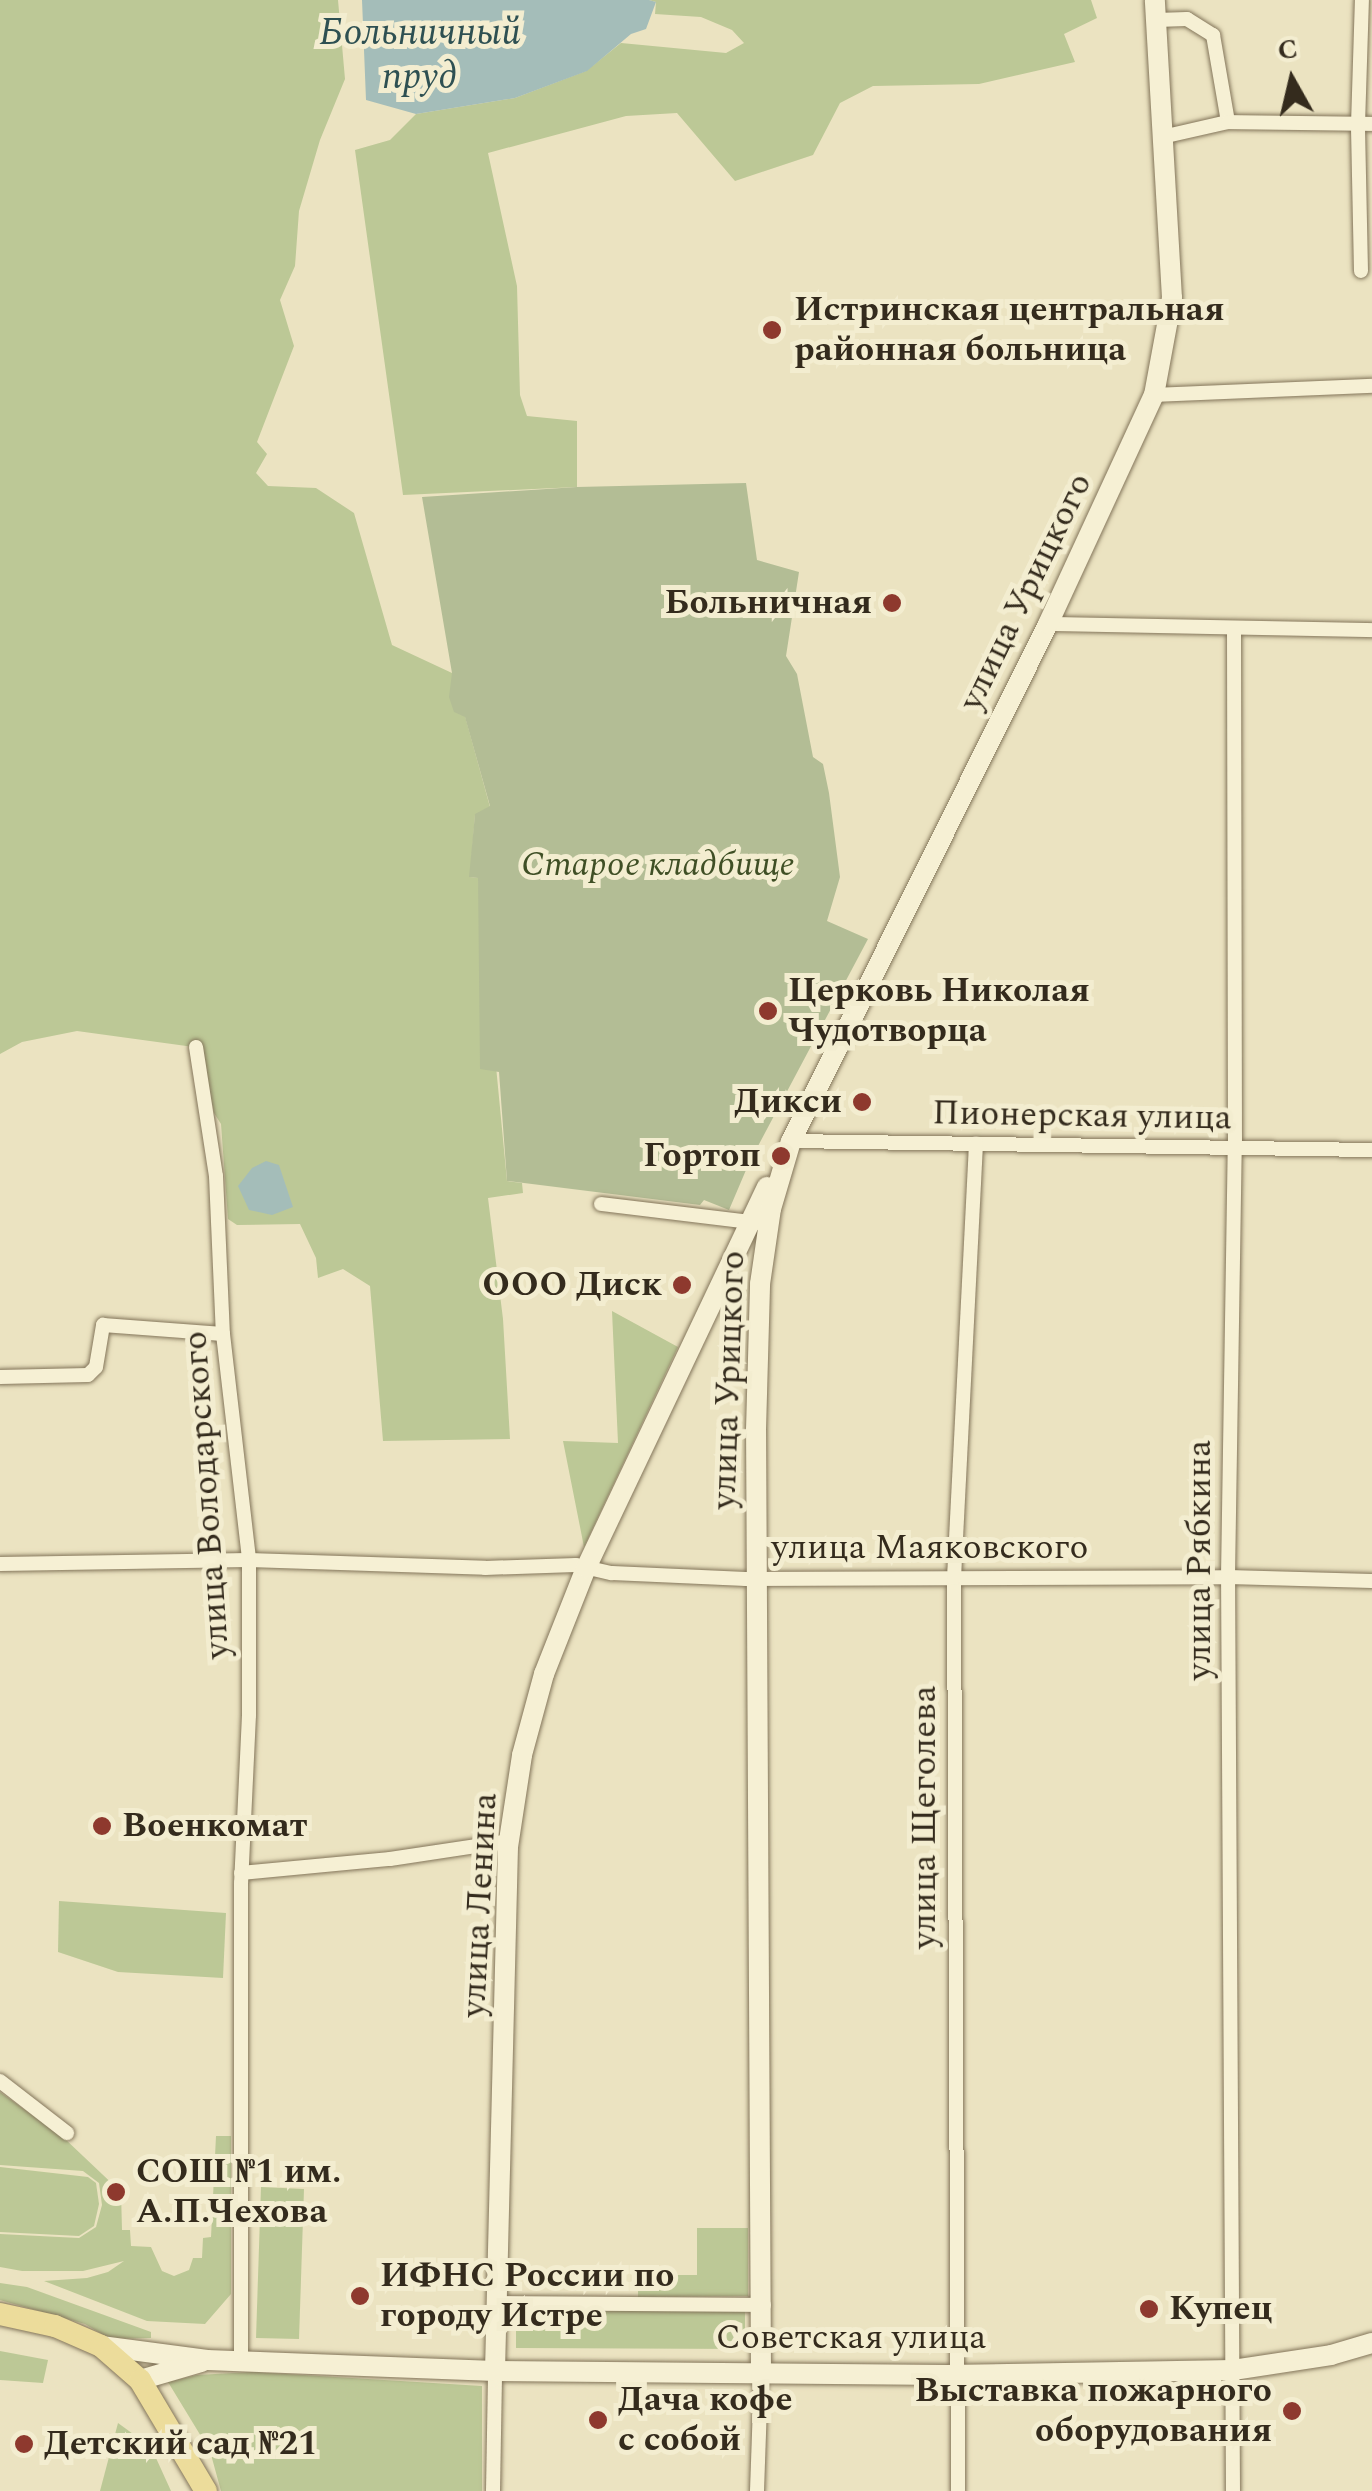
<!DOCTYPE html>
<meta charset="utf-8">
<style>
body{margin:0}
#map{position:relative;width:1372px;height:2491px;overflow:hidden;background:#ebe3c1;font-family:Spectral,serif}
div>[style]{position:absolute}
.green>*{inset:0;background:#bcc896}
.cemetery>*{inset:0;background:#b3bd95}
.water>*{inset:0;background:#a4bdb9}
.roads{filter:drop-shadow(0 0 2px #83755a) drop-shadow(0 0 2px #83755a)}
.street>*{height:14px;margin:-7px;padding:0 7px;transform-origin:7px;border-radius:7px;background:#f6f0d4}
.secondary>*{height:20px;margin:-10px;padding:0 10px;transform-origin:10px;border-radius:10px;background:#f6f0d4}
.primary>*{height:22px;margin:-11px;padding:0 11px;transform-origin:11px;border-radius:11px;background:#ecdc9b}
.dots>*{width:28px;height:28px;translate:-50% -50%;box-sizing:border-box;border:5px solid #f3edd0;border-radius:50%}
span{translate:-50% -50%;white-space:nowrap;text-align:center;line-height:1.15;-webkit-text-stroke:10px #f3edd0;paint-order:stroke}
.poi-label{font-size:35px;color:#342b1d;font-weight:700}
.left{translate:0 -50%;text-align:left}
.right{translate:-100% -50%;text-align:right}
.street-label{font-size:35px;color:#342b1d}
.park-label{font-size:35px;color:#3f4f25;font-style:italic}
.water-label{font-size:38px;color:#2e5052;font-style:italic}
.north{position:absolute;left:1242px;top:30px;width:100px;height:100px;-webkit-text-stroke:8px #f3edd0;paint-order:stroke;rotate:352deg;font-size:28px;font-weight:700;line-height:40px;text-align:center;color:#342b1d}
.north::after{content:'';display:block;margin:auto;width:35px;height:45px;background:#342b1d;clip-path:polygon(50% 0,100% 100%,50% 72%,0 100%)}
</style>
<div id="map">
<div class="green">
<div style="clip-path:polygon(0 0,338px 0,345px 79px,320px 140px,299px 211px,295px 266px,280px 300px,294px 346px,257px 442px,267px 454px,256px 473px,268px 486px,316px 488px,354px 513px,392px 645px,452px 673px,453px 691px,465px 716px,490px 807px,475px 815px,470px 877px,478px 878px,507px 1181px,522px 1183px,523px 1193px,488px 1198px,503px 1319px,510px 1439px,383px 1441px,370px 1286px,343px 1269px,318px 1278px,316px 1258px,300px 1224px,237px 1225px,228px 1219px,221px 1124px,214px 1113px,201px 1048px,77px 1031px,22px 1042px,0 1054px)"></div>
<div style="clip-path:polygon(649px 0,1091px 0,1097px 18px,1064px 34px,1075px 62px,979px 84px,873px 86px,840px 103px,813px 155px,735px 181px,677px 113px,626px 116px,488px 153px,517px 286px,520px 395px,527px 416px,577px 421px,577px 487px,403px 495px,355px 150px,390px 140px,416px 114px,515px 98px,586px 71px,621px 43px,726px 53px,744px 43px,732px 30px,701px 17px,655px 14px,656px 2px)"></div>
<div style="clip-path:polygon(612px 1311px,678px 1347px,584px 1547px,563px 1441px,618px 1443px)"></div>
<div style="clip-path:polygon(59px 1901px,226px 1913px,223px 1978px,118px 1972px,58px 1952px)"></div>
<div style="clip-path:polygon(0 2092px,64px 2138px,121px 2192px,122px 2230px,130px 2230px,131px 2246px,151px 2247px,162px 2271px,174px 2276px,189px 2270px,193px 2258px,202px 2258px,203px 2238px,211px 2237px,216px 2136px,231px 2136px,231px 2294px,205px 2324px,147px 2321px,44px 2281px,87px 2278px,108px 2272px,124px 2261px,83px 2271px,22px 2271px,0 2267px,0 2234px,79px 2238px,96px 2227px,102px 2205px,99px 2183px,83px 2171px,0 2165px)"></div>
<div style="clip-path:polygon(0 2167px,88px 2177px,96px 2183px,99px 2204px,94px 2226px,79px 2236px,0 2232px)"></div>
<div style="clip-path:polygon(261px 2187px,304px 2189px,299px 2339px,256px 2338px)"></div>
<div style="clip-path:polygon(697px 2228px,748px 2228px,748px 2296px,638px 2297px,638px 2275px,697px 2275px)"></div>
<div style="clip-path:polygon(0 2283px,27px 2287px,151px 2332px,151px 2338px,110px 2339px,85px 2324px,0 2300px)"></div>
<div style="clip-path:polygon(516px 2311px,745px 2311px,745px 2349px,516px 2348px)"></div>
<div style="clip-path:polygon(0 2351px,48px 2360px,43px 2383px,0 2380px)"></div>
<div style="clip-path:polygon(252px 2372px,482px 2386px,482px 2491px,221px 2491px,210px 2451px,168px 2382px,197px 2375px)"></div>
<div style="clip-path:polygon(118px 2423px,151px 2447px,171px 2491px,100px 2491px)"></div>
</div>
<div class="cemetery">
<div style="clip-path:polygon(746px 483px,757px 560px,799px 572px,786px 656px,797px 674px,813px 757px,823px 764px,829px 793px,840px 877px,827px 921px,868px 939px,749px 1163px,729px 1210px,704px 1200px,700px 1205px,507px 1181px,499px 1072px,480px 1069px,478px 878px,469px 877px,475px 814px,490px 806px,465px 717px,454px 712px,449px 697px,452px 673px,422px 497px,577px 487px)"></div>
</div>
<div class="water">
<div style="clip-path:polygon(362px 0,649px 0,656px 2px,646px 29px,631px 34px,587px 71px,515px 98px,416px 114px,366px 100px)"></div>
<div style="clip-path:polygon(266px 1161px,279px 1165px,293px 1207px,272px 1215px,249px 1210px,238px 1186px,252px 1168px)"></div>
</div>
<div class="roads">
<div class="street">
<div style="left:1156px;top:20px;width:31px;rotate:-2deg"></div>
<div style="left:1187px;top:19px;width:31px;rotate:32deg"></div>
<div style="left:1213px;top:35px;width:88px;rotate:80.2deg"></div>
<div style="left:1162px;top:137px;width:68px;rotate:-12.8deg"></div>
<div style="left:1228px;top:122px;width:144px;rotate:0.8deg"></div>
<div style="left:1361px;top:271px;width:146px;rotate:-91.2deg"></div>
<div style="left:1358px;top:125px;width:125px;rotate:-88.2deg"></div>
<div style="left:1154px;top:395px;width:218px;rotate:-2.4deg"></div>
<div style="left:1048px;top:624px;width:324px;rotate:1.1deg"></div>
<div style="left:196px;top:1047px;width:131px;rotate:81.2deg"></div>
<div style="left:216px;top:1176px;width:158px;rotate:87.5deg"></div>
<div style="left:223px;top:1334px;width:227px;rotate:83.4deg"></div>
<div style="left:249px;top:1560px;width:155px;rotate:90deg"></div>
<div style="left:249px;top:1715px;width:168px;rotate:92.7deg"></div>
<div style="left:241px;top:1883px;width:478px;rotate:90deg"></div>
<div style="left:791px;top:1141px;width:581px;rotate:0.89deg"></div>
<div style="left:601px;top:1204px;width:158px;rotate:6.9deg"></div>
<div style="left:0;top:1377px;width:88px;rotate:-1.3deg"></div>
<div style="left:88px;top:1375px;width:11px;rotate:-45deg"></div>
<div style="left:96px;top:1367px;width:43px;rotate:-80.5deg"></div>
<div style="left:103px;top:1325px;width:120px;rotate:4.3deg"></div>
<div style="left:0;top:1564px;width:249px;rotate:-0.9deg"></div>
<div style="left:249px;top:1560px;width:236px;rotate:1.9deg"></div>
<div style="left:485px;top:1568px;width:91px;rotate:-1.9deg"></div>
<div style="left:576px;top:1565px;width:37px;rotate:13deg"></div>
<div style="left:612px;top:1573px;width:134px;rotate:2.6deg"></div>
<div style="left:746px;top:1579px;width:482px;rotate:-0.2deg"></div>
<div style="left:1228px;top:1577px;width:144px;rotate:1.6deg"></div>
<div style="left:241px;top:1873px;width:150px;rotate:-5.4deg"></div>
<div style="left:390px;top:1859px;width:120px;rotate:-8.6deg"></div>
<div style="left:0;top:2081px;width:85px;rotate:37.8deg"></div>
<div style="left:498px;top:2303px;width:266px;rotate:0.4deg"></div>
<div style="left:493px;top:2491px;width:120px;rotate:-89deg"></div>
<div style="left:757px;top:2491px;width:117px;rotate:-88deg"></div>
<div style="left:958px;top:2491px;width:913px;rotate:-90.25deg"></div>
<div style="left:954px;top:1578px;width:435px;rotate:-87.1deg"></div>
<div style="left:1233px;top:2491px;width:914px;rotate:-90.31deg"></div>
<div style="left:1228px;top:1577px;width:427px;rotate:-89.1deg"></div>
<div style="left:1235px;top:1150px;width:521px;rotate:-90.11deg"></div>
</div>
<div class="secondary">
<div style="left:101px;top:2346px;width:107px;rotate:7.5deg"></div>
<div style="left:207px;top:2360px;width:288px;rotate:2.2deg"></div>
<div style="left:495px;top:2371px;width:451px;rotate:0.5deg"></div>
<div style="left:946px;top:2375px;width:287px;rotate:-1deg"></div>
<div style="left:1233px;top:2370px;width:99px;rotate:-8.7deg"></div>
<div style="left:1331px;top:2355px;width:43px;rotate:-16.3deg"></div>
<div style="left:495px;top:2371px;width:524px;rotate:-88.58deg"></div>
<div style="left:508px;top:1847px;width:93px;rotate:-81.3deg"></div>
<div style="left:522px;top:1755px;width:84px;rotate:-74.8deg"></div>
<div style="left:544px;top:1674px;width:114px;rotate:-68.4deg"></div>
<div style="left:586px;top:1568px;width:422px;rotate:-64.6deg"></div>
<div style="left:761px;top:2374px;width:944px;rotate:-90.3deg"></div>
<div style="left:756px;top:1430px;width:146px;rotate:-88.4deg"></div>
<div style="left:760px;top:1284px;width:76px;rotate:-81.7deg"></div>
<div style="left:771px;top:1209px;width:71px;rotate:-73.6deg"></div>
<div style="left:791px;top:1141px;width:577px;rotate:-63.57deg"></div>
<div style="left:1048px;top:624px;width:252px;rotate:-65.2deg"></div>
<div style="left:1154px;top:395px;width:99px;rotate:-79.5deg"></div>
<div style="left:1172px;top:298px;width:298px;rotate:-93.3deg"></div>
<div style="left:140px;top:2380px;width:64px;rotate:-16.4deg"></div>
</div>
<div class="primary">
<div style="left:0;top:2314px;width:56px;rotate:12.3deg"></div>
<div style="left:55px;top:2326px;width:50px;rotate:23.5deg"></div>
<div style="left:101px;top:2346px;width:52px;rotate:41.1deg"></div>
<div style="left:140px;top:2380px;width:129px;rotate:59.3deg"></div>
</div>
</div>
<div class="dots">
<div style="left:772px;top:330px;background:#8e392e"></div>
<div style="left:892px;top:603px;background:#8e392e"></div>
<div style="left:768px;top:1011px;background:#8e392e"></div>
<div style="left:862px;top:1102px;background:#8e392e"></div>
<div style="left:781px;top:1156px;background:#8e392e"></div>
<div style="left:682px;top:1285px;background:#8e392e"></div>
<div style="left:102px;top:1826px;background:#8e392e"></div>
<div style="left:116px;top:2192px;background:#8e392e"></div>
<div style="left:360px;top:2296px;background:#8e392e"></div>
<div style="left:1149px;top:2309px;background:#8e392e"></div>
<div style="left:1292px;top:2411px;background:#8e392e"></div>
<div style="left:598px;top:2420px;background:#8e392e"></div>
<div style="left:24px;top:2444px;background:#8e392e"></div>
</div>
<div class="poi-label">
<span class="left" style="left:794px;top:330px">Истринская центральная<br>районная больница</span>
<span class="right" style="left:872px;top:603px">Больничная</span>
<span class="left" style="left:788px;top:1011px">Церковь Николая<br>Чудотворца</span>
<span class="right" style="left:842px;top:1102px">Дикси</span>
<span class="right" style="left:761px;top:1156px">Гортоп</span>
<span class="right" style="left:662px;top:1285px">ООО Диск</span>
<span class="left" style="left:122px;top:1826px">Военкомат</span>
<span class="left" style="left:136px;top:2192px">СОШ №1 им.<br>А.П.Чехова</span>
<span class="left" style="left:380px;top:2296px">ИФНС России по<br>городу Истре</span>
<span class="left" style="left:1169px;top:2309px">Купец</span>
<span class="right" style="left:1272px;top:2411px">Выставка пожарного<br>оборудования</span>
<span class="left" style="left:618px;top:2420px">Дача кофе<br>с собой</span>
<span class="left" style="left:44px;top:2444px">Детский сад №21</span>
</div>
<div class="street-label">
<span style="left:1026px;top:592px;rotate:-64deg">улица Урицкого</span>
<span style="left:1082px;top:1116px;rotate:1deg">Пионерская улица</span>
<span style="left:729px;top:1380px;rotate:-88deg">улица Урицкого</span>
<span style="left:207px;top:1495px;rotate:-94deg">улица Володарского</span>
<span style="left:930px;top:1548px">улица Маяковского</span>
<span style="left:1200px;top:1560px;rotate:-90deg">улица Рябкина</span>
<span style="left:925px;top:1817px;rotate:-90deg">улица Щеголева</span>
<span style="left:480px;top:1905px;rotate:-87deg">улица Ленина</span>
<span style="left:851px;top:2338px">Советская улица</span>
</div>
<div class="park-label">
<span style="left:658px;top:865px">Старое кладбище</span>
</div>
<div class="water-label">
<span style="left:420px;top:56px">Больничный<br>пруд</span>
</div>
<div class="north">С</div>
</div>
